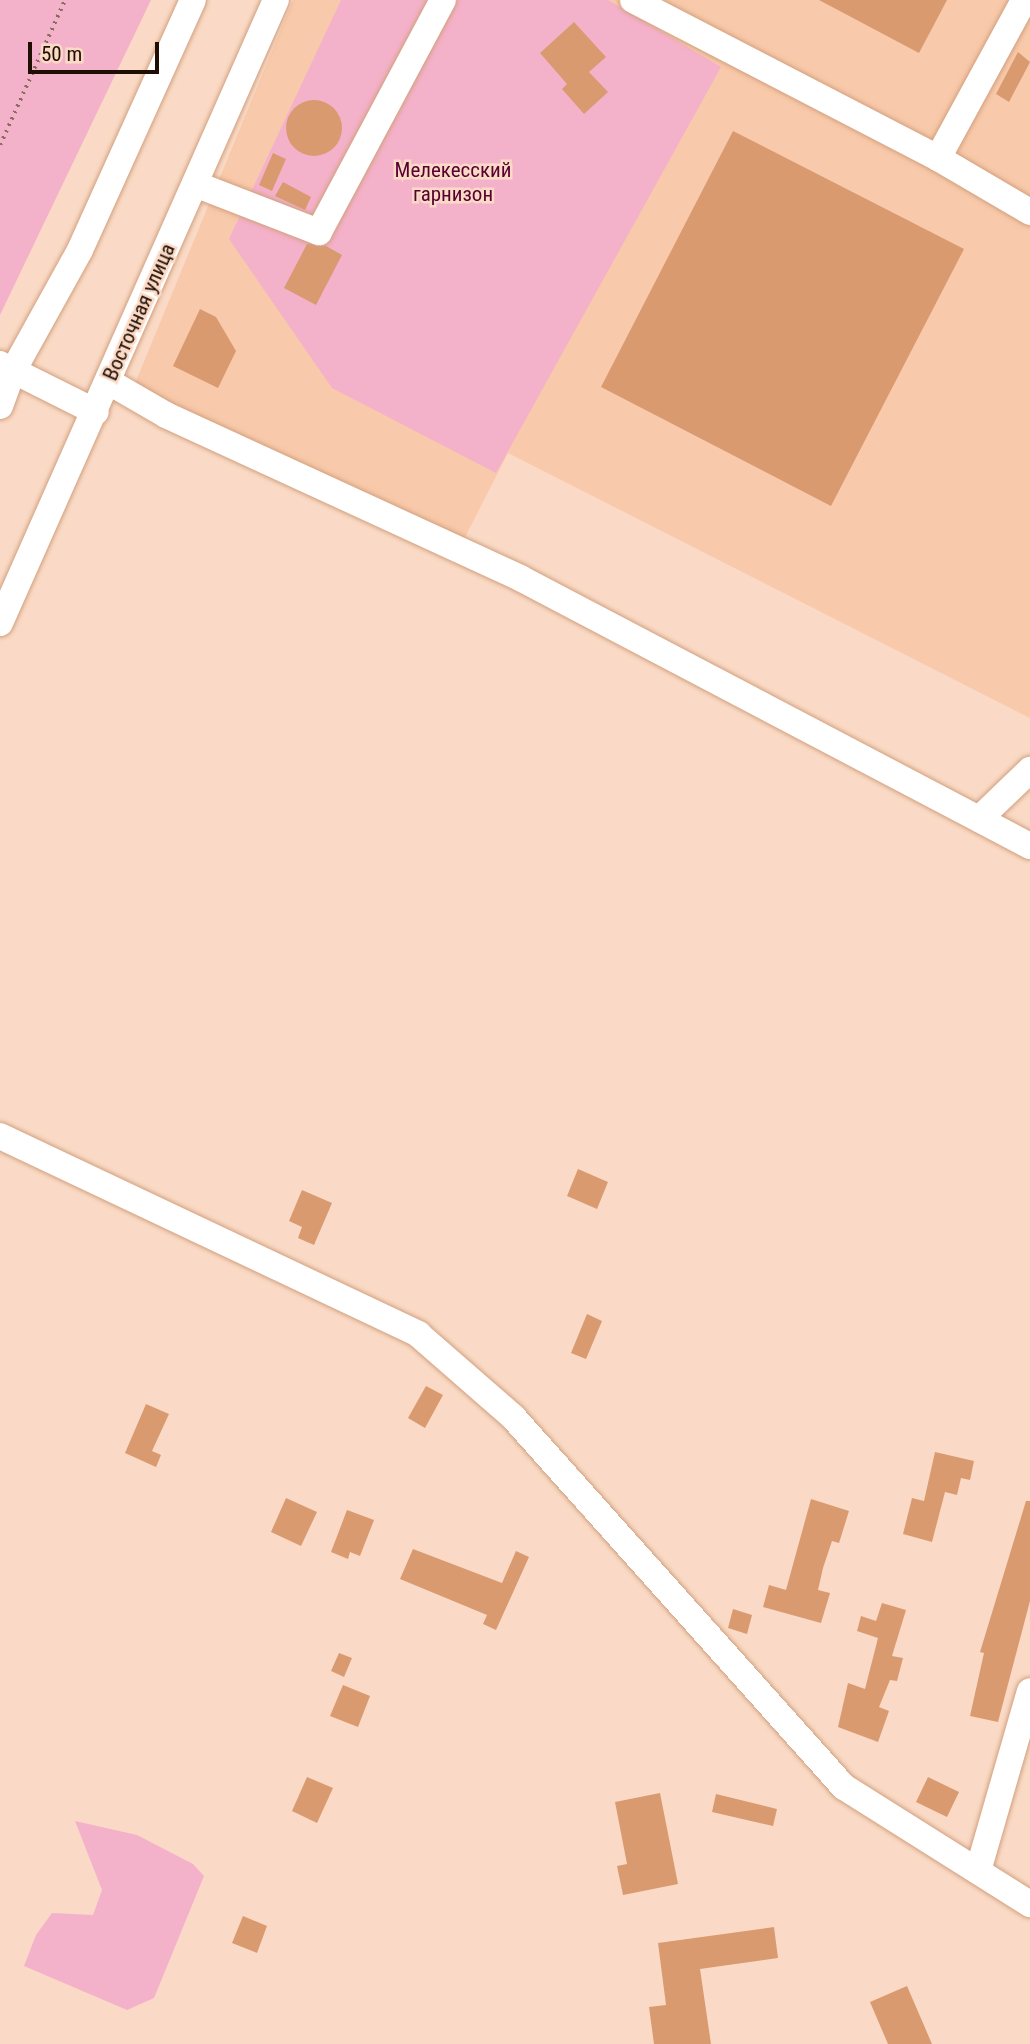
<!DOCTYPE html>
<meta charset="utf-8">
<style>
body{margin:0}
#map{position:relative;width:1030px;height:2044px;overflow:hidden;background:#fadac6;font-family:"Roboto Condensed",sans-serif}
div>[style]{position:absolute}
.built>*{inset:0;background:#f8c9aa}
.green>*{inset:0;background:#f4b1ca}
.building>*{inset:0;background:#d99a70}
.round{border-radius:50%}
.path>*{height:3.5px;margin-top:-1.75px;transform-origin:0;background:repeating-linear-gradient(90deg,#866d5e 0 2px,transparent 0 7px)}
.roads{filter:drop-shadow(0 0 2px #d2a07f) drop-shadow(0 0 2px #d2a07f)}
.minor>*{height:26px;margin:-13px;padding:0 13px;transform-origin:13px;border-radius:13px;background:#fff}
span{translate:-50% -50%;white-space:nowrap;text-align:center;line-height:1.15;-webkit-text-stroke:5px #fadac6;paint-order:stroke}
.park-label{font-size:21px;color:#570031}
.street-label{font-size:21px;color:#200e03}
.scale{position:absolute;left:28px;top:42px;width:131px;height:32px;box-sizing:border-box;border:4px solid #200e03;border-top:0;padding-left:9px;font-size:21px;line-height:24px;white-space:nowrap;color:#200e03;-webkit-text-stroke:5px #fadac6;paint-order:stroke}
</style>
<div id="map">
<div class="built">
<div style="clip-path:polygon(293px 0,1030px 0,1030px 718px,508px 453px,459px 549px,134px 386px)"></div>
</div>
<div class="green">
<div style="clip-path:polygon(0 0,151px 0,0 315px)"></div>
<div style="clip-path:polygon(341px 0,608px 0,721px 67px,496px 473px,332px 388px,229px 239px)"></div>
<div style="clip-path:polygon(75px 1821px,137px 1835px,193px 1864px,204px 1876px,154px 1998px,127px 2010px,24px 1966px,36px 1935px,52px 1913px,93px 1915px,102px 1890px)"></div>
</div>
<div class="building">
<div style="clip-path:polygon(819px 0,947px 0,919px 53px)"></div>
<div style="clip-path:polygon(574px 22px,606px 57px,589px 72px,608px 92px,584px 114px,562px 89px,567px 84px,540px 53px)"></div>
<div style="clip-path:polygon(1018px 52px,1030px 62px,1009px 102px,996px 94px)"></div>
<div class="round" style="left:286px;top:100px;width:56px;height:56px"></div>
<div style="clip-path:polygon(733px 131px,964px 249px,831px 506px,601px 387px)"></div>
<div style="clip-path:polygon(273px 153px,286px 159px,272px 191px,259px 185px)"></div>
<div style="clip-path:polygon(283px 182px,311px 197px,305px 210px,275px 196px)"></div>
<div style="clip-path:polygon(307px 244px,326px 246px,342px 255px,316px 305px,284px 288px)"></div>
<div style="clip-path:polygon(200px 309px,216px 317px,236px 351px,218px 388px,173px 366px)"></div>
<div style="clip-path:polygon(578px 1169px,608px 1182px,597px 1209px,567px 1196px)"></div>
<div style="clip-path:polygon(302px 1190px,332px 1203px,314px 1245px,298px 1238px,302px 1227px,289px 1221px)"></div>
<div style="clip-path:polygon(587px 1314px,602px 1321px,586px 1359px,571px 1353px)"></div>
<div style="clip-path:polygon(426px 1386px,443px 1395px,425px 1428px,408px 1418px)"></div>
<div style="clip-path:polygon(146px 1404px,169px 1414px,152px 1451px,161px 1455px,156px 1467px,125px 1453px)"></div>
<div style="clip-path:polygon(935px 1452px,974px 1461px,970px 1480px,961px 1478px,957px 1495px,945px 1492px,932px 1542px,903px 1534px,912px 1498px,924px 1501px)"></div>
<div style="clip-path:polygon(286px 1498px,317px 1512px,301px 1546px,271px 1532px)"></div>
<div style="clip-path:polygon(811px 1499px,849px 1511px,839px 1543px,832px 1541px,823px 1568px,818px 1590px,830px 1593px,821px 1623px,763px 1607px,769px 1585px,786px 1590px)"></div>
<div style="clip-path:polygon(1026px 1501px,1030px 1501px,1030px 1601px,998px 1722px,970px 1716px,984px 1653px,980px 1652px)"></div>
<div style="clip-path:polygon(347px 1510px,374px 1520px,360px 1556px,350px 1552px,348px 1559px,331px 1552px)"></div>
<div style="clip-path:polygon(413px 1549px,502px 1583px,516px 1551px,529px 1557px,496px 1630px,483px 1624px,487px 1615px,400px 1579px)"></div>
<div style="clip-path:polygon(882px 1603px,906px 1610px,892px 1656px,903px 1658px,897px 1681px,890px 1680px,879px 1707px,889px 1711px,878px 1742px,838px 1727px,848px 1683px,865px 1689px,878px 1638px,857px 1631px,861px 1616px,876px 1621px)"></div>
<div style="clip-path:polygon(733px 1609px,752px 1615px,747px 1634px,728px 1628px)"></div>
<div style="clip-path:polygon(339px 1653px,352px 1658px,344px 1677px,331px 1671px)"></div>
<div style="clip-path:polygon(343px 1685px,370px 1696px,358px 1727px,330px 1716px)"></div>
<div style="clip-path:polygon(307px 1777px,333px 1788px,317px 1823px,292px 1811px)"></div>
<div style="clip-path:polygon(928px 1777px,959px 1792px,947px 1817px,916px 1802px)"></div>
<div style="clip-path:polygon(660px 1793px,678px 1884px,623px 1895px,617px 1866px,627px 1864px,615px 1802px)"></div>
<div style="clip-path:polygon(716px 1794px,777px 1809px,773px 1826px,712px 1812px)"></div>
<div style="clip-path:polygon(243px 1916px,267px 1926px,257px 1953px,232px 1943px)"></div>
<div style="clip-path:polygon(774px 1927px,778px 1958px,700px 1969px,711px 2044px,654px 2044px,649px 2007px,666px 2005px,658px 1943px)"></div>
<div style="clip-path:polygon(907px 1986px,932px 2044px,888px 2044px,870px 2002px)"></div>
</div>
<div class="path">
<div style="left:0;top:145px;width:159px;rotate:-65.9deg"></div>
</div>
<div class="roads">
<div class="minor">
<div style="left:633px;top:0;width:343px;rotate:27.4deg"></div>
<div style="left:938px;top:158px;width:107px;rotate:30.4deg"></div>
<div style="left:938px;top:158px;width:180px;rotate:-61.4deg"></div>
<div style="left:195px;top:184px;width:133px;rotate:21.2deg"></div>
<div style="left:319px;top:232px;width:263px;rotate:-61.9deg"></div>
<div style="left:0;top:364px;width:107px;rotate:26.6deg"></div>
<div style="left:109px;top:382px;width:66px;rotate:30.1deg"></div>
<div style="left:166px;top:415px;width:390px;rotate:24.7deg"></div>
<div style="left:520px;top:578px;width:576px;rotate:27.72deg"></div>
<div style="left:0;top:406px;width:37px;rotate:-70deg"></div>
<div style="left:13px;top:371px;width:138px;rotate:-61deg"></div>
<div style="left:80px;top:250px;width:274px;rotate:-65.7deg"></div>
<div style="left:0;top:623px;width:681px;rotate:-66.11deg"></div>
<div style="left:979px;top:819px;width:71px;rotate:-43.9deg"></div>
<div style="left:0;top:1136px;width:463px;rotate:25.3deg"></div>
<div style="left:418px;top:1334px;width:126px;rotate:41.1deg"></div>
<div style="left:513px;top:1417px;width:496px;rotate:48.2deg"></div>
<div style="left:844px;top:1787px;width:220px;rotate:32.2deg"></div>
<div style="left:978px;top:1871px;width:187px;rotate:-73.9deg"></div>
</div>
</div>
<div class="park-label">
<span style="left:453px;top:182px">Мелекесский<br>гарнизон</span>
</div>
<div class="street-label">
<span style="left:139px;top:312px;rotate:-66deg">Восточная улица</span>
</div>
<div class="scale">50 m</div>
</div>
